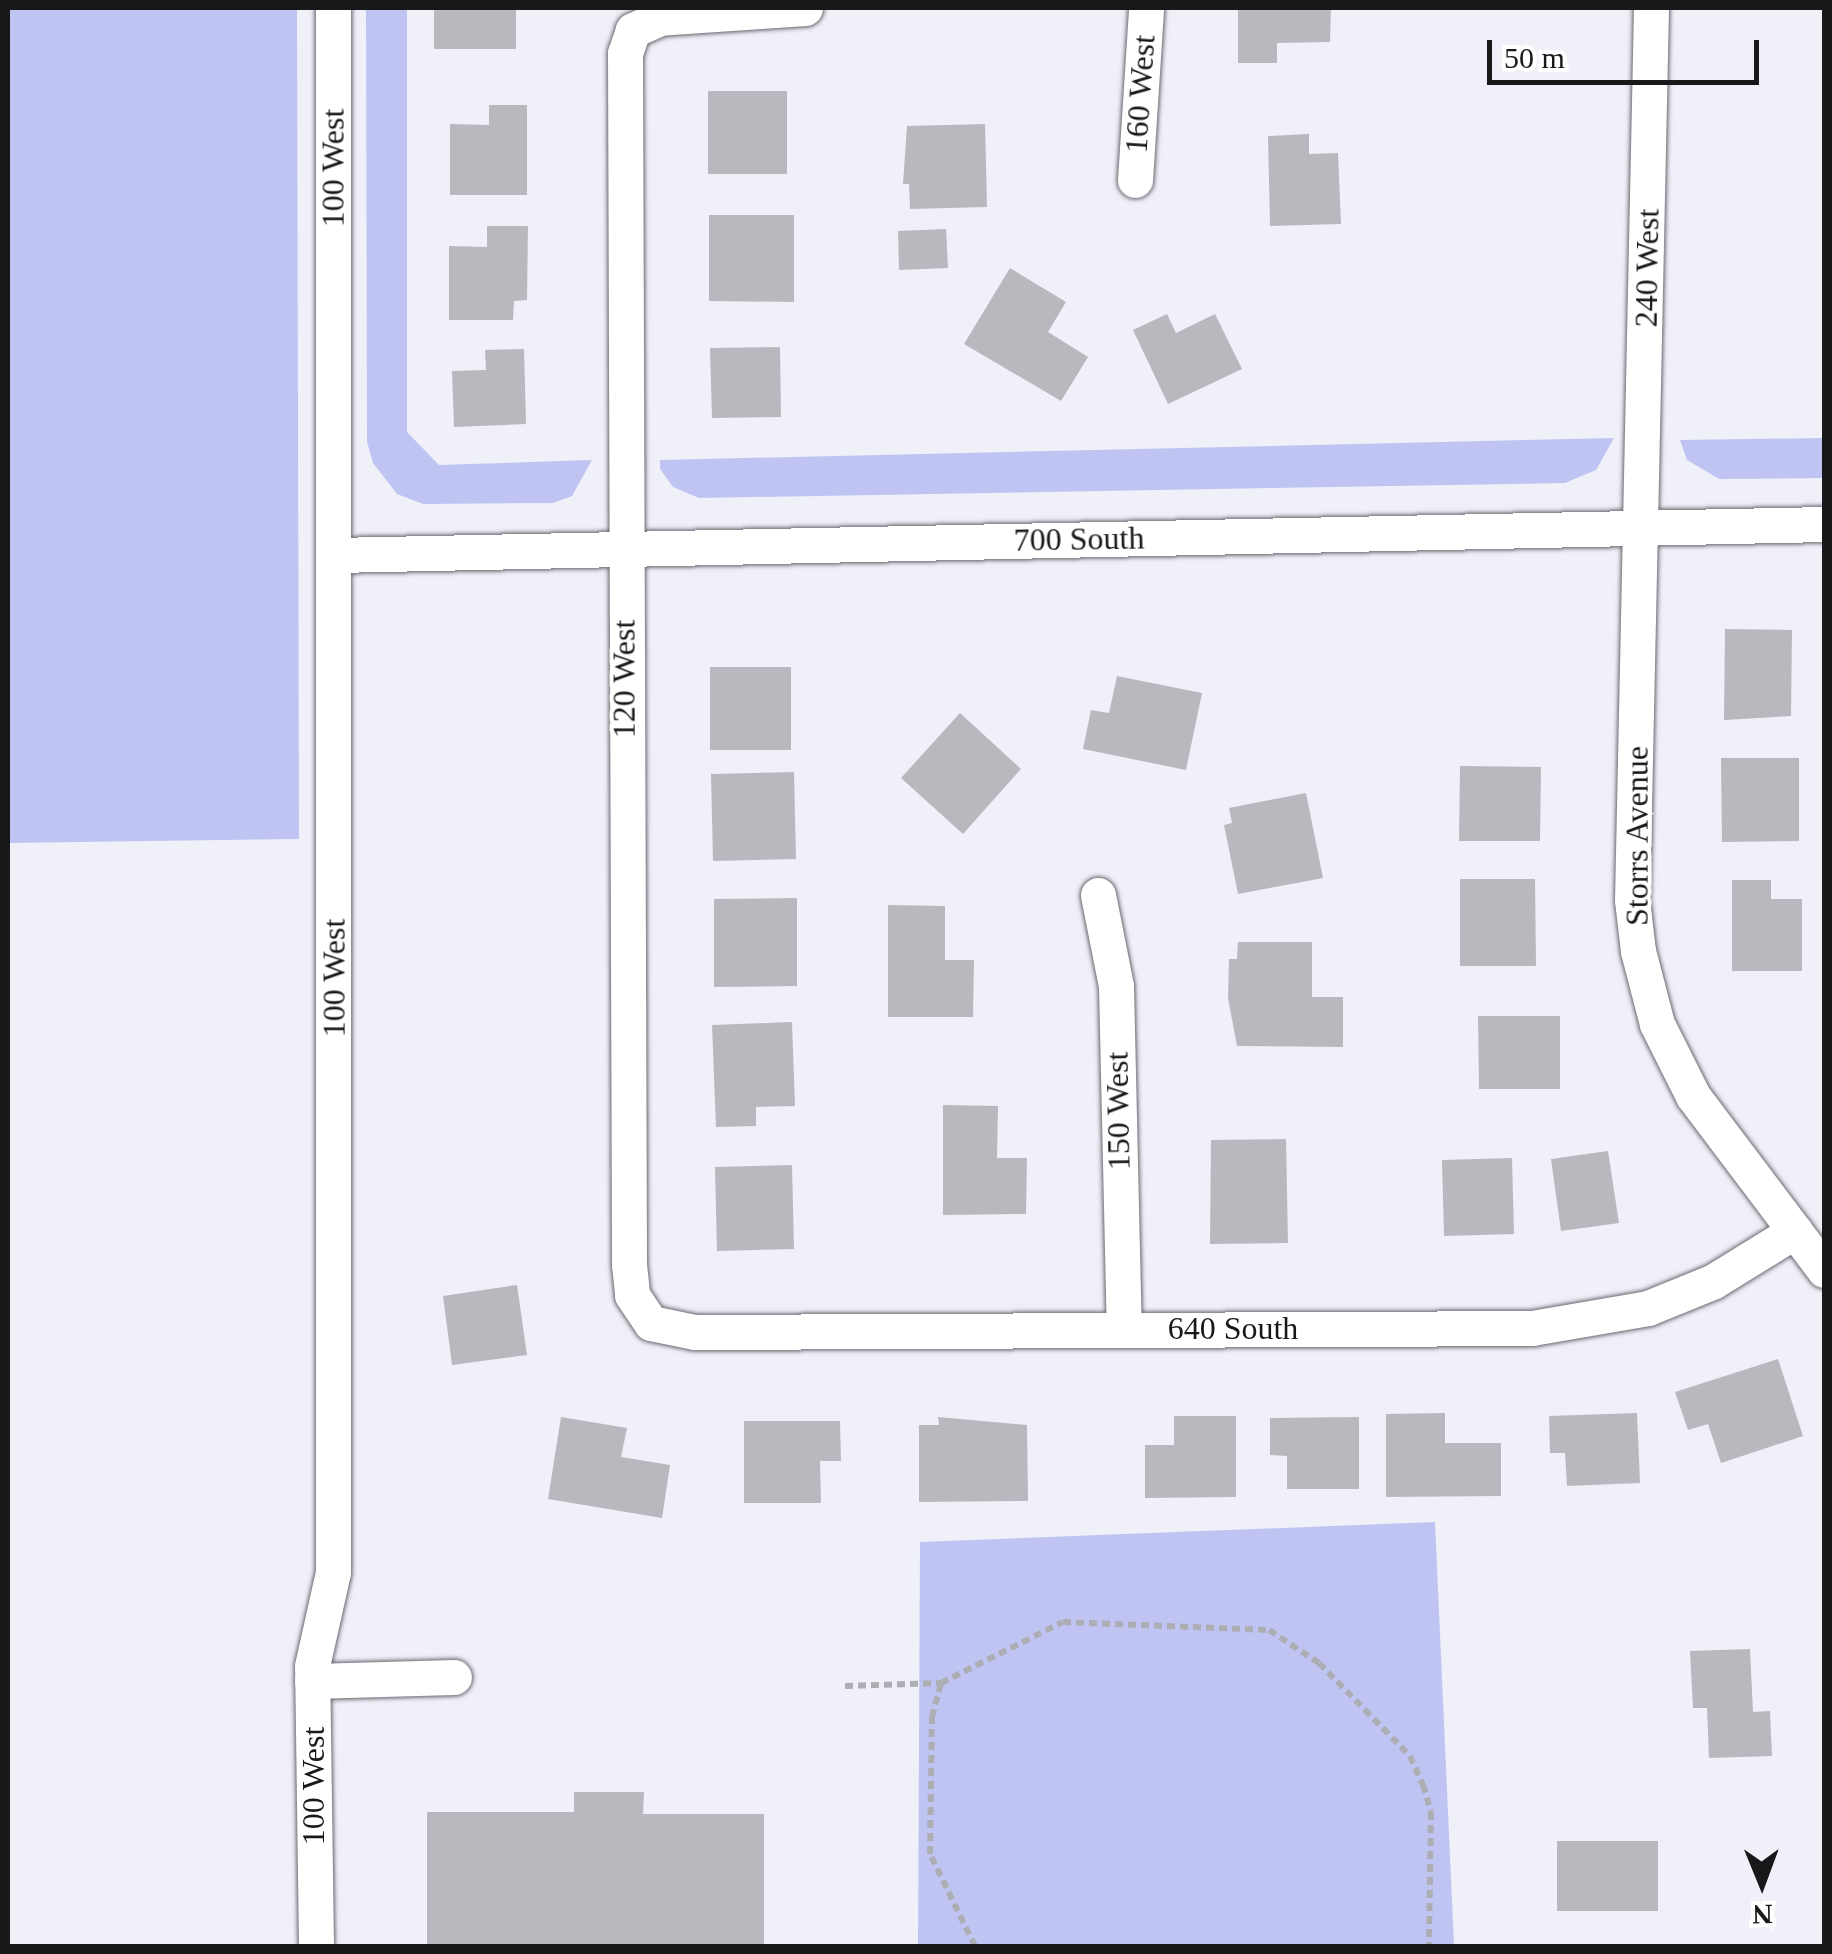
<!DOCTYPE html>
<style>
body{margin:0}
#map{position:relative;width:1832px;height:1954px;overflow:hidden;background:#eff0f8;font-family:"Times New Roman",serif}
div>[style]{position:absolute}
.green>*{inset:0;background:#bfc4f3}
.building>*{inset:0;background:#bbb7be}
.path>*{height:6px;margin-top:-3px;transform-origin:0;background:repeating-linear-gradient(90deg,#adadb4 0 8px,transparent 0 13px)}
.roads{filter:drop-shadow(0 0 2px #6a6a72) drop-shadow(0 0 2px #6a6a72)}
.minor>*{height:35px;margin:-17.5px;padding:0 17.5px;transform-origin:17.5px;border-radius:17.5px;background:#fff}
span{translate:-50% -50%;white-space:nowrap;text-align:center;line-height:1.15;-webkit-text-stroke:8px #fff;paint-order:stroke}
.street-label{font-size:32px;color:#18181b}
.frame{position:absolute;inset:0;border:10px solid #18181b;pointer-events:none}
.north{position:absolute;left:1712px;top:1834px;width:100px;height:100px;-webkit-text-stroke:8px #fff;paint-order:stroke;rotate:179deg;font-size:28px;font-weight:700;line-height:40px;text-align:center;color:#18181b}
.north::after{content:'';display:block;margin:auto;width:35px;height:45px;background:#18181b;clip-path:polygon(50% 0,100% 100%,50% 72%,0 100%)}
.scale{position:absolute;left:1487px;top:40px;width:272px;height:45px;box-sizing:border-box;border:5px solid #18181b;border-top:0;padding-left:12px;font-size:30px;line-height:35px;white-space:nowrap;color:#18181b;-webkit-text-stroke:8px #fff;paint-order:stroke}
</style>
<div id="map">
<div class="green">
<div style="clip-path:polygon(8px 8px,297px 8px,299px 839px,8px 843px)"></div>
<div style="clip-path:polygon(366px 8px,407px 8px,407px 432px,439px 465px,592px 460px,572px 496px,553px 503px,423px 504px,397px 494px,373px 463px,367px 442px)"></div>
<div style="clip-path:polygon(1614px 438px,1596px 470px,1565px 483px,699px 498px,673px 487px,660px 469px,660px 460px)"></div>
<div style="clip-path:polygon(1824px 438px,1824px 478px,1719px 479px,1687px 460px,1680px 440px)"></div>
<div style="clip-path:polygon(1435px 1522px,1454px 1946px,918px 1946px,920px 1542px)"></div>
</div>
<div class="building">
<div style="clip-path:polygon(434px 8px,516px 8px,516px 49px,434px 49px)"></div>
<div style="clip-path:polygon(1238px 8px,1331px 8px,1330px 42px,1277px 43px,1277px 63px,1238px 63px)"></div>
<div style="clip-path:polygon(708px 91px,787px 91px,787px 174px,708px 174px)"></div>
<div style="clip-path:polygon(489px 105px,527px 105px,527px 195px,450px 195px,450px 124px,489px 125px)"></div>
<div style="clip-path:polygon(985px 124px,987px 207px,910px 209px,909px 184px,903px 184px,907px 126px)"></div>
<div style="clip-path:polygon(1309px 134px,1309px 154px,1338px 153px,1341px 224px,1270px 226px,1268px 136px)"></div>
<div style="clip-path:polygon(709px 215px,794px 215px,794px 302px,709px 301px)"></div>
<div style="clip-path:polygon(487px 226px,528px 226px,527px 300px,514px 301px,513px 320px,449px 320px,449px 246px,487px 247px)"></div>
<div style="clip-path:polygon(946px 229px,948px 268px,899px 270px,898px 231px)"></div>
<div style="clip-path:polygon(1010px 268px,1066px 302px,1048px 332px,1088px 357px,1061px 401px,964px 344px)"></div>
<div style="clip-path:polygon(1167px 314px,1176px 333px,1215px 314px,1242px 369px,1168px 404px,1133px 330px)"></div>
<div style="clip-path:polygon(780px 347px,781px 417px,712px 418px,710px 348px)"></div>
<div style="clip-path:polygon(524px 349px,526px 424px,454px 427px,452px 371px,486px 370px,485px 350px)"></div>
<div style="clip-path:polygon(1725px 629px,1792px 630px,1791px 716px,1724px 720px)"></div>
<div style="clip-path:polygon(710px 667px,791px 667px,791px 750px,710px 750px)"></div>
<div style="clip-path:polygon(1117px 676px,1202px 693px,1186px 770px,1083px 749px,1091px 710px,1109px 713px)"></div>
<div style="clip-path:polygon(960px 713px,1021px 769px,963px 834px,901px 778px)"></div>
<div style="clip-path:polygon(1721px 758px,1799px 758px,1799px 841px,1722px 842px)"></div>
<div style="clip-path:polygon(1460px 766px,1541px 767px,1540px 841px,1459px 841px)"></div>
<div style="clip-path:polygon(794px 772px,796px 859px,713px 861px,711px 774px)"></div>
<div style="clip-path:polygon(1306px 793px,1323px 878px,1238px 894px,1224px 825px,1232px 823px,1229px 808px)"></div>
<div style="clip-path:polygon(1460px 879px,1535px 879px,1536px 966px,1460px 966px)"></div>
<div style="clip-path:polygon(1732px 880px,1771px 880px,1771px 899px,1802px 899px,1802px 971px,1732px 971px)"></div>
<div style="clip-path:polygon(797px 898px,797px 986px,714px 987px,714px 899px)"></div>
<div style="clip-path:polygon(888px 905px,945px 906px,945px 960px,974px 960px,973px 1017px,888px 1017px)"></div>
<div style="clip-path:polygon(1238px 942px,1312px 942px,1312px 997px,1343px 997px,1343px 1047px,1237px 1046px,1228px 998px,1229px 959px,1237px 959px)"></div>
<div style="clip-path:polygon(1478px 1016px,1560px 1016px,1560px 1089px,1479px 1089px)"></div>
<div style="clip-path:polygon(792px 1022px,795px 1106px,756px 1107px,756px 1126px,716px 1127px,712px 1025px)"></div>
<div style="clip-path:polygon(943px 1105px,998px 1106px,997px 1158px,1027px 1158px,1026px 1214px,943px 1215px)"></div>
<div style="clip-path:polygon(1286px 1139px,1288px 1243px,1210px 1244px,1211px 1140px)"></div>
<div style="clip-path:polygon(1608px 1151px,1619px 1223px,1561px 1231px,1551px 1159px)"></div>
<div style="clip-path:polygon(1512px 1158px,1514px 1234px,1444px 1236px,1442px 1160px)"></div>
<div style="clip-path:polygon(792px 1165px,794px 1249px,717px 1251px,715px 1167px)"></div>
<div style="clip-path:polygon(517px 1285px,527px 1355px,452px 1365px,443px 1296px)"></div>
<div style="clip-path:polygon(1778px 1359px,1803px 1436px,1721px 1463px,1708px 1424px,1688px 1430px,1675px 1392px)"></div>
<div style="clip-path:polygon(1445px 1413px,1445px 1443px,1501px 1443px,1501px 1496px,1386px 1497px,1386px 1414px)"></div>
<div style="clip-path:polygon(1637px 1413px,1640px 1483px,1567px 1486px,1565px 1453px,1550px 1453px,1549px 1416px)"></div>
<div style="clip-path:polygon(1174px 1416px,1236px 1416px,1236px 1497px,1145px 1498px,1145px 1445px,1174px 1445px)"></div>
<div style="clip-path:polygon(561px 1417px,627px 1428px,621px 1457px,670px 1465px,662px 1518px,548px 1499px)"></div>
<div style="clip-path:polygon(938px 1417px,1027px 1425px,1028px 1501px,919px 1502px,919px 1425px,939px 1425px)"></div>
<div style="clip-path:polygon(1359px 1417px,1359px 1489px,1287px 1489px,1287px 1456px,1270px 1455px,1270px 1418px)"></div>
<div style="clip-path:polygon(744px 1421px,840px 1421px,841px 1461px,820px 1461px,821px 1503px,744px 1503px)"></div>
<div style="clip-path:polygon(1750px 1649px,1753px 1712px,1770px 1711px,1772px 1756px,1709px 1758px,1707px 1708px,1693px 1708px,1690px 1651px)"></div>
<div style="clip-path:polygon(574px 1792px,644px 1792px,643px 1814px,764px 1814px,764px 1946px,427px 1946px,427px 1812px,574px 1812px)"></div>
<div style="clip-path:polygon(1557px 1841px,1658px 1841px,1658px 1911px,1557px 1911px)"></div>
</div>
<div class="path">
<div style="left:845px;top:1686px;width:96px;rotate:-1.8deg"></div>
<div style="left:975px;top:1946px;width:102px;rotate:-116.1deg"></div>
<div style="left:930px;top:1854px;width:137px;rotate:-89.2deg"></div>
<div style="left:932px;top:1717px;width:35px;rotate:-75deg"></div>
<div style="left:941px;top:1683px;width:136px;rotate:-26.6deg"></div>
<div style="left:1063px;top:1622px;width:206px;rotate:2.2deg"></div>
<div style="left:1269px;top:1630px;width:60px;rotate:33.4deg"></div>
<div style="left:1319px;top:1663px;width:130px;rotate:45.6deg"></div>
<div style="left:1410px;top:1756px;width:32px;rotate:66deg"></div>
<div style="left:1423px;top:1785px;width:28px;rotate:73deg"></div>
<div style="left:1431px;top:1812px;width:134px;rotate:90.9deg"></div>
</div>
<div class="roads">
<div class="minor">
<div style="left:805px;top:8px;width:145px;rotate:176.1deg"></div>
<div style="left:660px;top:18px;width:30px;rotate:156deg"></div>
<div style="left:633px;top:30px;width:24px;rotate:109deg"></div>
<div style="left:625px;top:53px;width:1211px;rotate:89.81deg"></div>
<div style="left:629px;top:1264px;width:31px;rotate:84deg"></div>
<div style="left:632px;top:1295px;width:34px;rotate:56deg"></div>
<div style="left:651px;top:1323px;width:45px;rotate:11.6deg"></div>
<div style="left:695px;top:1332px;width:837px;rotate:-0.27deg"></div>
<div style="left:1532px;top:1328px;width:118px;rotate:-9.8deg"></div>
<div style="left:1648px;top:1308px;width:71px;rotate:-22.2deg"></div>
<div style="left:1714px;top:1281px;width:95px;rotate:-31.7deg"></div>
<div style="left:1651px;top:8px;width:892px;rotate:91.22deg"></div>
<div style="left:1632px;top:900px;width:51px;rotate:83.3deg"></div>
<div style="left:1638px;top:951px;width:75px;rotate:75.4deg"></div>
<div style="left:1657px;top:1024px;width:80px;rotate:63.4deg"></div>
<div style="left:1693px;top:1096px;width:218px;rotate:53deg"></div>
<div style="left:1135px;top:180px;width:172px;rotate:-86.3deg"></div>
<div style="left:334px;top:555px;width:1490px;rotate:-1.19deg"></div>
<div style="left:1098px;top:895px;width:93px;rotate:78.8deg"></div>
<div style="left:1116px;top:986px;width:343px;rotate:88.7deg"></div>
<div style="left:312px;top:1681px;width:142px;rotate:-1.6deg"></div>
<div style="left:316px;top:1946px;width:280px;rotate:-90.8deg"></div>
<div style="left:312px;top:1666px;width:96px;rotate:-77.4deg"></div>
<div style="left:333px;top:1572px;width:1564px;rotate:-90deg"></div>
</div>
</div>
<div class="street-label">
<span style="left:1140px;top:94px;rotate:-86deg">160 West</span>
<span style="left:333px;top:168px;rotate:-90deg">100 West</span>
<span style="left:1647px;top:268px;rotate:-89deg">240 West</span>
<span style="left:1079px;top:539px;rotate:-1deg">700 South</span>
<span style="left:624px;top:679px;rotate:-90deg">120 West</span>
<span style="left:1637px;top:836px;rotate:-90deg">Storrs Avenue</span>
<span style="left:334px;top:978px;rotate:-90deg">100 West</span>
<span style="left:1118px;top:1111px;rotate:-91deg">150 West</span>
<span style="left:1233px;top:1328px">640 South</span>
<span style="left:313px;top:1786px;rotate:-90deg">100 West</span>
</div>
<div class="frame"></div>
<div class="north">N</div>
<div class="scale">50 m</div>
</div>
